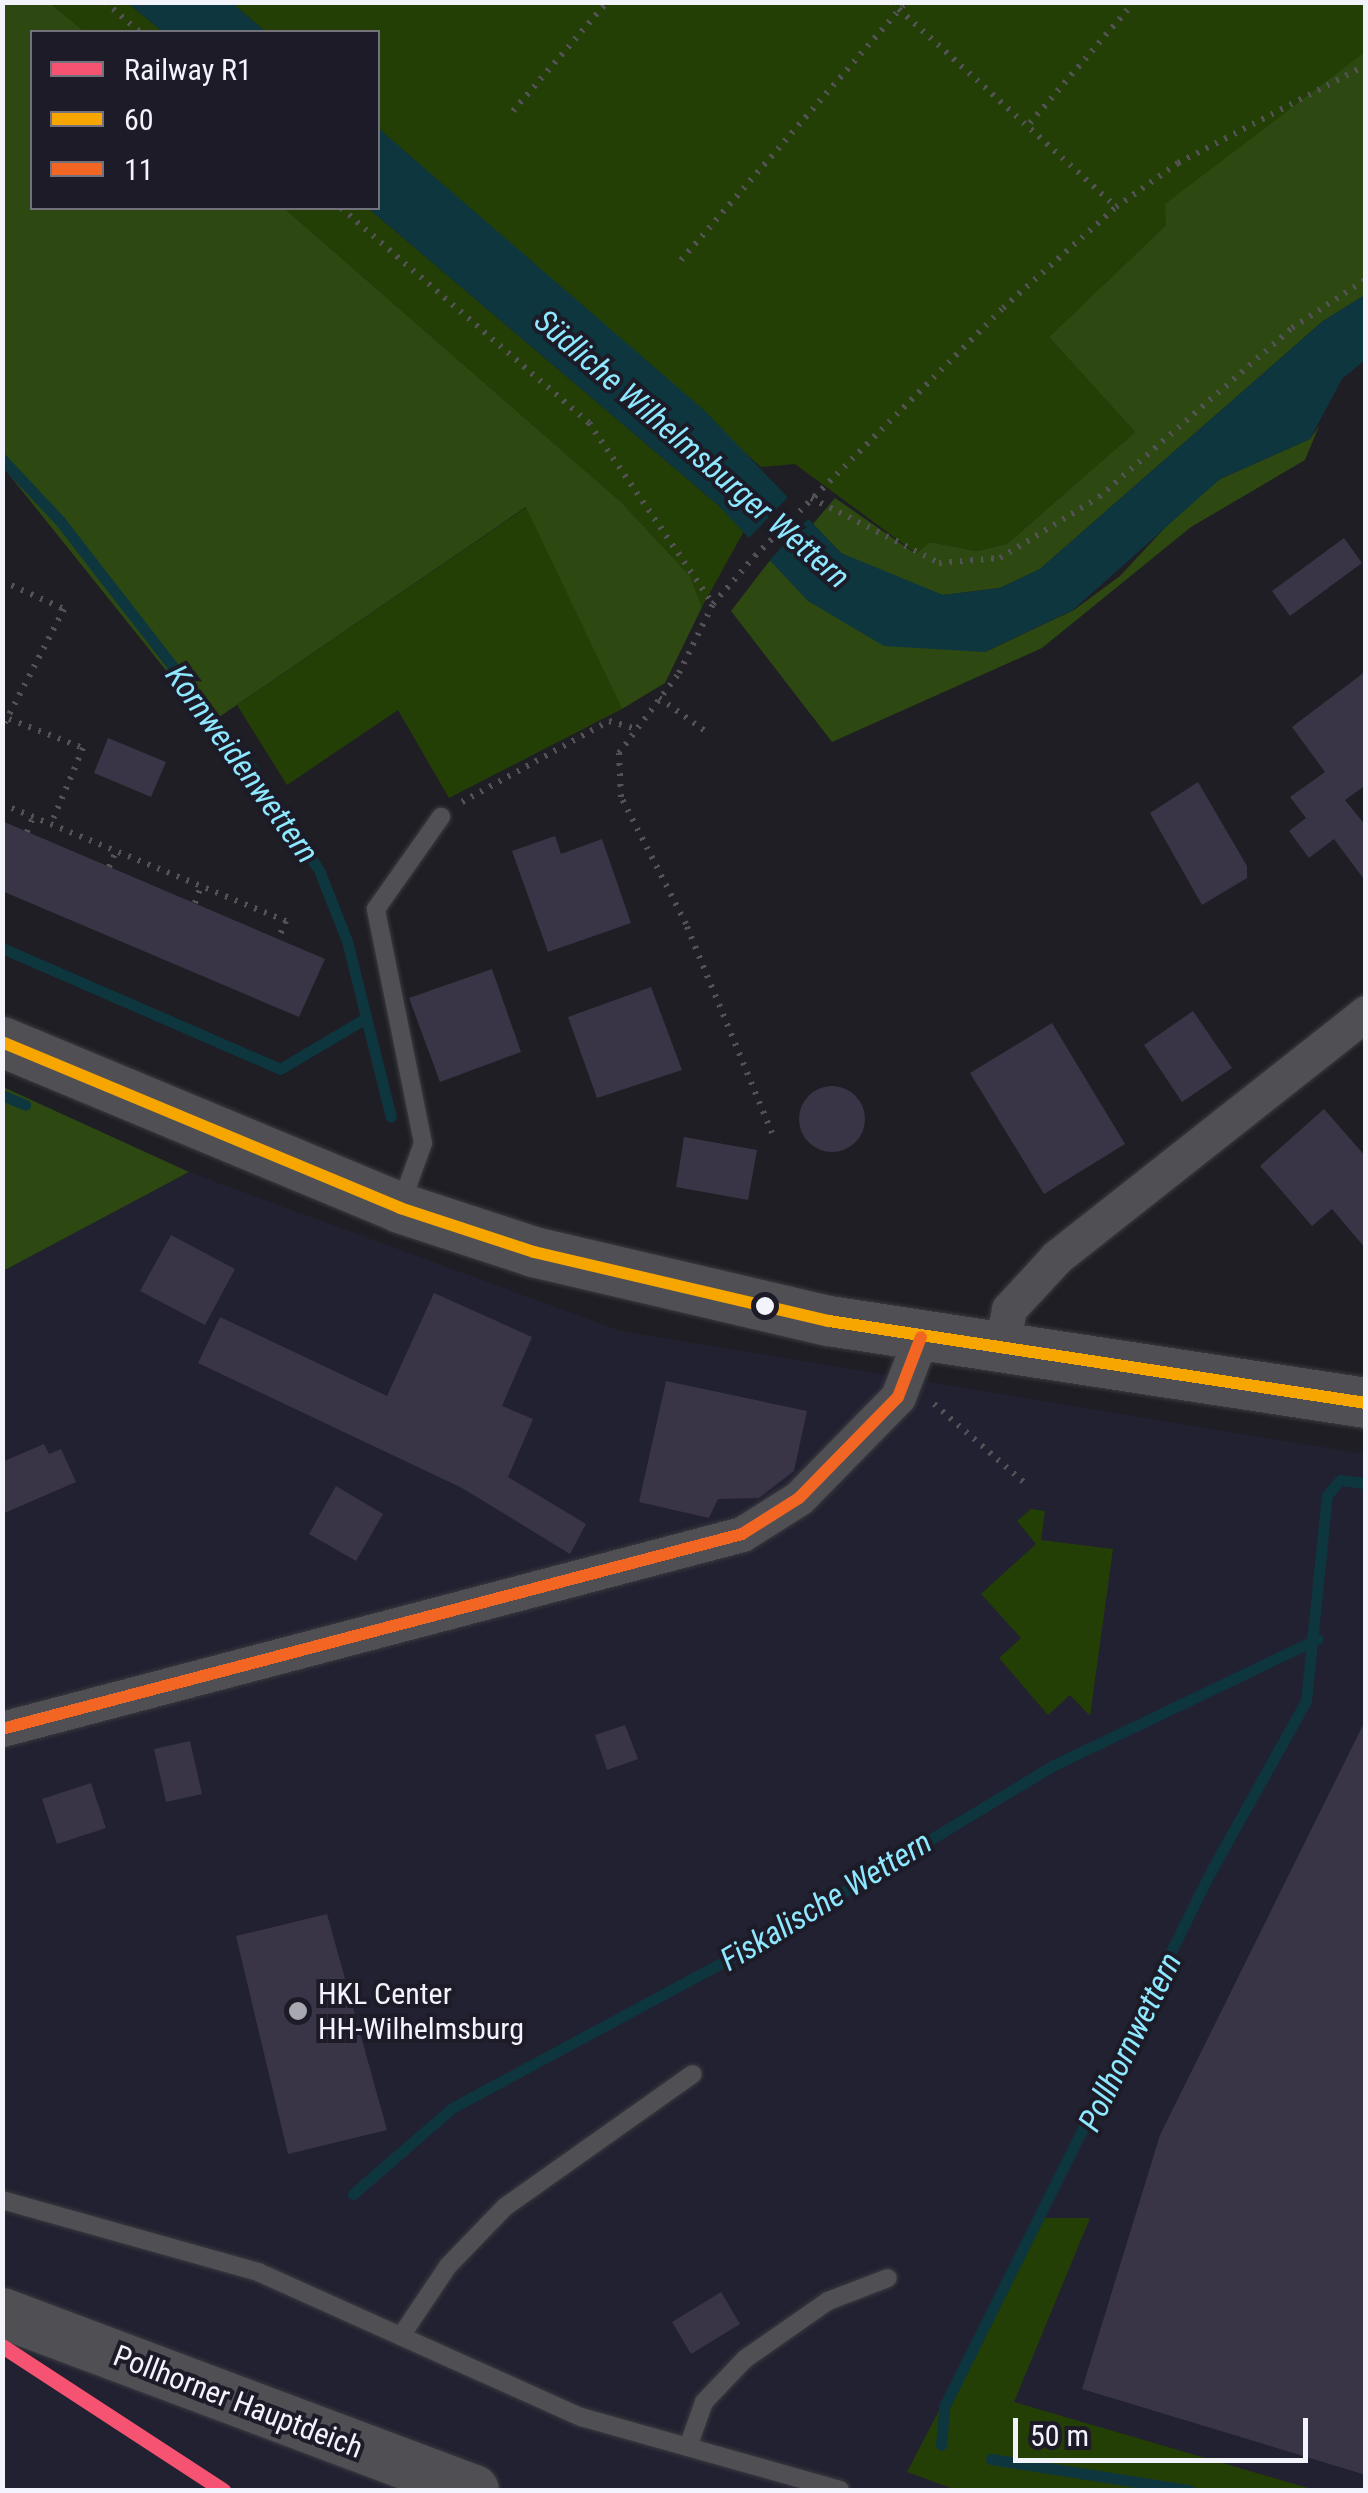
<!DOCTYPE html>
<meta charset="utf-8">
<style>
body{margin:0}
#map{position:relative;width:1368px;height:2493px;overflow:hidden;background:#1e1e24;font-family:"Roboto Condensed",sans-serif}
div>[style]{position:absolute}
.built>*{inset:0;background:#212131}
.green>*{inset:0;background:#243f06}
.forest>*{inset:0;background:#2d4811}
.water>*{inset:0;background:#0e363f}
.pier>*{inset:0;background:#1e1e24}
.stream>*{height:11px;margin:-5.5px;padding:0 5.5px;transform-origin:5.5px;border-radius:5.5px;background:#0e363f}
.building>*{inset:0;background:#393546}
.round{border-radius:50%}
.path>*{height:6px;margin-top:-3px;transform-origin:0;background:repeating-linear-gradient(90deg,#535357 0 2.5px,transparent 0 10.5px)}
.roads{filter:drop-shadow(0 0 2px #3a3a40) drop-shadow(0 0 2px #3a3a40)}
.service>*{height:18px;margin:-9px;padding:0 9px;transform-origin:9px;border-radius:9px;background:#505054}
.minor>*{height:35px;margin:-17.5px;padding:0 17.5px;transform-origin:17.5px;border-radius:17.5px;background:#505054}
.secondary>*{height:50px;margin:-25px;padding:0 25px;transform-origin:25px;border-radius:25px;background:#505054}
.bus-1>*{height:12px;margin:-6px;padding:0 6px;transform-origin:6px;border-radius:6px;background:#f7a600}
.bus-2>*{height:12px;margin:-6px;padding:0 6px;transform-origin:6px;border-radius:6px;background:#f26522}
.rail-1>*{height:15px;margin:-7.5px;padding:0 7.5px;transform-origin:7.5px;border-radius:7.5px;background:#f65372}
.dots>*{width:28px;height:28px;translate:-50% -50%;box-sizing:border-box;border:5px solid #1c1b27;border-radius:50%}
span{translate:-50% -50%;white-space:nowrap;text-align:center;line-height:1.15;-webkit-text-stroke:8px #1c1b27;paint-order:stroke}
.poi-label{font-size:30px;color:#f2f3fb}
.left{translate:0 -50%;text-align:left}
.street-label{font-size:30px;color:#f2f3fb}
.water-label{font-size:32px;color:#8ee8ff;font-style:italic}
.frame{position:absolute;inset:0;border:5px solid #f2f3fb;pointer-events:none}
.legend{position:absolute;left:30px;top:30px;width:350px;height:180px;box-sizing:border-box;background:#1c1b27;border:2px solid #72717c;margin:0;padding:12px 18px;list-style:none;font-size:30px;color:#f2f3fb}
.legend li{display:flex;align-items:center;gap:20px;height:50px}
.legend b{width:50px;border:2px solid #72717c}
.scale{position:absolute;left:1013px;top:2418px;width:295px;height:45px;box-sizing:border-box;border:5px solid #f2f3fb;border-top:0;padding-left:12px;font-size:30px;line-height:35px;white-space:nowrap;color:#f2f3fb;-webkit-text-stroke:8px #1c1b27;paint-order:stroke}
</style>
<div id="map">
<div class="built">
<div style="clip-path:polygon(189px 1172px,621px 1331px,1365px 1454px,1365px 2490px,1315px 2490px,1013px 2402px,1089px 2219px,1040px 2218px,908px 2472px,956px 2490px,3px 2490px,3px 1271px)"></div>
</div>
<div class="green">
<div style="clip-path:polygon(1365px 2px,1366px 52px,1166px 204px,1166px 225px,1049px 337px,1135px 432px,1007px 544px,976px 551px,930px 542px,917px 554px,795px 464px,761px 467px,378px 128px,378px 32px,266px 32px,232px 3px)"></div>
<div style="clip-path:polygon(50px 3px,128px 3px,163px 32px,85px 32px)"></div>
<div style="clip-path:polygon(284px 208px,368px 208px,718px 505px,744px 531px,702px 607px,690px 576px,621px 502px)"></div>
<div style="clip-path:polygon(527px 507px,622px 709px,449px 798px,398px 710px,287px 785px,237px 705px)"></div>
<div style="clip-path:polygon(1031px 1509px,1045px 1511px,1041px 1540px,1113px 1549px,1090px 1716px,1070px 1695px,1048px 1715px,999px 1658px,1021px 1638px,981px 1594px,1036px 1544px,1017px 1521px)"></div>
<div style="clip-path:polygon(1039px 2218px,1090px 2218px,1014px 2402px,1315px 2490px,956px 2490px,907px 2472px)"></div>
</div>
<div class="forest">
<div style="clip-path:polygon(2px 3px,50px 3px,85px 32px,32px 32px,32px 208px,284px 208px,621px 502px,690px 576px,702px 607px,665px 683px,622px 709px,526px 507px,209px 724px,3px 467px)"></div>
<div style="clip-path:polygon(1365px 52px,1365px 295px,1323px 321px,1040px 569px,1000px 588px,943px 595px,912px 587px,841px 553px,813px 524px,835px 498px,916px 554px,930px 542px,976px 551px,1007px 544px,1135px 432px,1049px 337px,1166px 225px,1165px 204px)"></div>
<div style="clip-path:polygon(1319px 426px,1305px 460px,1191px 527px,1042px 648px,832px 742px,731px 611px,771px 559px,808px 601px,985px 652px,1074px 610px,1120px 576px,1189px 502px,1220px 479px,1310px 439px)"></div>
<div style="clip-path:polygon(3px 1087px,189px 1172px,3px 1271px)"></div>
</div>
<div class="water">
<div style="clip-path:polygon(128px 3px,232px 3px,266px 32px,163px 32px)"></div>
<div style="clip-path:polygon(378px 128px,705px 411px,841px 553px,943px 595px,1000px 588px,1040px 569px,1323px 321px,1365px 295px,1365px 360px,1342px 379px,1310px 439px,1220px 479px,1073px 610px,985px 652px,884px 646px,808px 601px,718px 505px,368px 208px,378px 208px)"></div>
</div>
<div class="pier">
<div style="clip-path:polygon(792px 493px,812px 515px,767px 563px,746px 541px)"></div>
</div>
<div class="stream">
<div style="left:2px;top:459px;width:85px;rotate:46.9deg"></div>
<div style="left:60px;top:521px;width:311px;rotate:52.2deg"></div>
<div style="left:251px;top:767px;width:123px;rotate:56.6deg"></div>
<div style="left:319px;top:870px;width:76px;rotate:68.5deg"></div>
<div style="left:347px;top:941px;width:181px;rotate:76deg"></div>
<div style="left:2px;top:948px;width:303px;rotate:23.5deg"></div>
<div style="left:280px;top:1069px;width:100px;rotate:-30.7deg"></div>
<div style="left:2px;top:1095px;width:25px;rotate:23deg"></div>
<div style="left:353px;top:2194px;width:131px;rotate:-41deg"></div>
<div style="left:452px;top:2108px;width:346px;rotate:-28.3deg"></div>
<div style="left:757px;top:1944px;width:347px;rotate:-31.1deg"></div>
<div style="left:1054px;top:1765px;width:292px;rotate:-25.6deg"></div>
<div style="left:941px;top:2445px;width:38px;rotate:-85deg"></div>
<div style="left:944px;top:2407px;width:599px;rotate:-63.52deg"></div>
<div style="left:1211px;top:1871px;width:195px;rotate:-60.8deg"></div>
<div style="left:1306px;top:1701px;width:207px;rotate:-84.2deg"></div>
<div style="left:1327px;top:1495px;width:20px;rotate:-49deg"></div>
<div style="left:1340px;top:1480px;width:26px;rotate:7deg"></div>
<div style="left:991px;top:2459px;width:201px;rotate:8.9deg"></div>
</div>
<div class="building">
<div style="clip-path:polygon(1344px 538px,1362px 563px,1290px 616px,1272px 591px)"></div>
<div style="clip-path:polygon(1366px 671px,1366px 785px,1345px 800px,1366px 826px,1366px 882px,1334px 839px,1309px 858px,1289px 831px,1306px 818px,1290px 797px,1325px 772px,1292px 727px)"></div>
<div style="clip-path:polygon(108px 738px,166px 762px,151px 797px,94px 773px)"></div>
<div style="clip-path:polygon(1198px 782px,1247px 866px,1247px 878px,1202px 905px,1150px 813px)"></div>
<div style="clip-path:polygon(2px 821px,325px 959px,299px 1017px,2px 891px)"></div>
<div style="clip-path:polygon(555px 836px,561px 854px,602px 839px,631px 923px,548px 952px,512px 851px)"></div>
<div style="clip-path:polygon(492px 969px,521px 1052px,440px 1082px,409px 998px)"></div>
<div style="clip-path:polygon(651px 987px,682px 1070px,597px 1098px,568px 1017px)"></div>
<div style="clip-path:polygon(1193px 1011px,1232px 1068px,1182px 1102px,1144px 1045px)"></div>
<div style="clip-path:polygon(1052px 1023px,1125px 1144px,1044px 1194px,970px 1073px)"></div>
<div class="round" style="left:799px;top:1086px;width:66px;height:66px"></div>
<div style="clip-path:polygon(1324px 1109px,1366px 1157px,1366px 1249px,1332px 1209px,1312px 1226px,1260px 1166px)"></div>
<div style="clip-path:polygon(684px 1137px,757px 1150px,748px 1200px,676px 1187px)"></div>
<div style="clip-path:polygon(171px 1235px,235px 1269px,205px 1325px,140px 1291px)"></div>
<div style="clip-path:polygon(434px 1293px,532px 1337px,502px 1406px,533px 1419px,508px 1477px,586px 1524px,570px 1554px,462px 1488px,198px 1363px,220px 1317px,387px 1396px)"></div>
<div style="clip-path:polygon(666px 1381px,807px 1411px,794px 1471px,759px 1498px,718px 1499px,709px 1518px,639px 1502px)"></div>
<div style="clip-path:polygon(44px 1444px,49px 1454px,61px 1449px,76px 1482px,2px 1514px,2px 1462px)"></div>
<div style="clip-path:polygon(336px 1486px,383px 1514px,356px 1561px,309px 1534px)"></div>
<div style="clip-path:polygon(1366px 1719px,1366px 2475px,1082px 2389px,1160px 2135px)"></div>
<div style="clip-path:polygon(625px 1725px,638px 1759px,607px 1770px,595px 1735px)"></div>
<div style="clip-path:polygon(190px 1741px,202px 1794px,166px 1802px,154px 1749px)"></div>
<div style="clip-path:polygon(91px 1783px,106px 1828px,57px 1844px,42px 1799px)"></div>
<div style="clip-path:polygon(327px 1914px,387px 2130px,288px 2154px,236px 1936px)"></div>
<div style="clip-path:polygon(721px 2292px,740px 2324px,691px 2354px,672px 2322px)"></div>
</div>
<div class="path">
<div style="left:105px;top:2px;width:46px;rotate:40.6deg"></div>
<div style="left:891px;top:2px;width:304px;rotate:42.3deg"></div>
<div style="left:1116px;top:207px;width:76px;rotate:-35.4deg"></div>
<div style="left:1178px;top:163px;width:212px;rotate:-27.5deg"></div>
<div style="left:513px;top:111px;width:144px;rotate:-49.2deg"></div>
<div style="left:1030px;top:123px;width:160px;rotate:-49.3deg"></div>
<div style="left:341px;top:208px;width:328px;rotate:40.9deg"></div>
<div style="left:589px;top:423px;width:219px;rotate:55.6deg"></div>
<div style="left:681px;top:260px;width:342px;rotate:-48.9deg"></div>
<div style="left:811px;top:498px;width:144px;rotate:26.9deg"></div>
<div style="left:939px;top:563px;width:61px;rotate:-4.7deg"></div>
<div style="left:1000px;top:558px;width:116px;rotate:-31.6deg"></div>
<div style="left:1099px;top:497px;width:257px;rotate:-41.2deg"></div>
<div style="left:1292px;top:328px;width:89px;rotate:-33.5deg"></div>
<div style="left:2px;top:581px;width:68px;rotate:24.3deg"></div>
<div style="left:64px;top:609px;width:134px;rotate:117.5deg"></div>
<div style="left:659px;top:698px;width:60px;rotate:35.5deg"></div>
<div style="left:9px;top:719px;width:79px;rotate:21.4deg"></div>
<div style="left:83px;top:748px;width:82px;rotate:112.8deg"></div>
<div style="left:462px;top:802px;width:168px;rotate:-28.9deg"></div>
<div style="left:609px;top:721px;width:25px;rotate:16deg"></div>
<div style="left:2px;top:804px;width:307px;rotate:22.4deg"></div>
<div style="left:286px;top:921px;width:20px;rotate:114deg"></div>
<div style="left:27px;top:832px;width:16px;rotate:-68deg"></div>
<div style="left:109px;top:867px;width:17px;rotate:-66deg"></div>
<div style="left:195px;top:903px;width:18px;rotate:-71deg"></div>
<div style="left:772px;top:1133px;width:226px;rotate:-112.4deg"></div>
<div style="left:686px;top:924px;width:143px;rotate:-117.1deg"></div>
<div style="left:621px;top:797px;width:44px;rotate:-92.6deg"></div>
<div style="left:619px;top:753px;width:100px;rotate:-53.1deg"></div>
<div style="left:679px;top:673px;width:77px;rotate:-63.8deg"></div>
<div style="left:713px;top:604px;width:64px;rotate:-48.8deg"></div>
<div style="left:755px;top:556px;width:351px;rotate:-45deg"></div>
<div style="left:1003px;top:308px;width:152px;rotate:-41.8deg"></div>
<div style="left:934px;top:1404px;width:123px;rotate:41.1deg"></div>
</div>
<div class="roads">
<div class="service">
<div style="left:400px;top:1207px;width:68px;rotate:-70.2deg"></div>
<div style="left:423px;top:1143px;width:239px;rotate:-101.4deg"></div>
<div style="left:376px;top:909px;width:113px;rotate:-54.8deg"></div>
<div style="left:2px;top:2200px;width:266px;rotate:15.7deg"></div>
<div style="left:258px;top:2272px;width:354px;rotate:24.2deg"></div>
<div style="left:581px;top:2417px;width:269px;rotate:15.7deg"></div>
<div style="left:401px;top:2336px;width:84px;rotate:-56.1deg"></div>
<div style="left:448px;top:2266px;width:82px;rotate:-46deg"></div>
<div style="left:505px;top:2207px;width:230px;rotate:-35.3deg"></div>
<div style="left:688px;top:2447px;width:48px;rotate:-70.4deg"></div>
<div style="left:704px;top:2402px;width:59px;rotate:-46.4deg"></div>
<div style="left:745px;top:2359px;width:101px;rotate:-34.9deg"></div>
<div style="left:828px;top:2301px;width:64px;rotate:-21deg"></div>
</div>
<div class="minor">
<div style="left:1001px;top:1351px;width:43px;rotate:-79.2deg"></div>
<div style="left:1009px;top:1309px;width:71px;rotate:-47.3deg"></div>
<div style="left:1057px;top:1257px;width:394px;rotate:-38.3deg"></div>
<div style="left:2px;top:1729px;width:765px;rotate:-14.76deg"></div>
<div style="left:742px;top:1534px;width:67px;rotate:-32.3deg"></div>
<div style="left:799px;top:1498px;width:141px;rotate:-45.6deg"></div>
<div style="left:898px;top:1397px;width:64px;rotate:-69deg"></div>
</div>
<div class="secondary">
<div style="left:2px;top:1042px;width:431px;rotate:22.6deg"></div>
<div style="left:400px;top:1208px;width:141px;rotate:18.2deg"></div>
<div style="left:534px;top:1252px;width:303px;rotate:13.2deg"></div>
<div style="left:829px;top:1321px;width:543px;rotate:8.68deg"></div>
<div style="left:2px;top:2313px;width:504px;rotate:20.56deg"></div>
</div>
</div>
<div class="bus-1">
<div style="left:2px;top:1042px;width:431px;rotate:22.6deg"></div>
<div style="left:400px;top:1208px;width:141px;rotate:18.2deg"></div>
<div style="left:534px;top:1252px;width:303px;rotate:13.2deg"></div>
<div style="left:829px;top:1321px;width:543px;rotate:8.68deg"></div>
</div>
<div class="bus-2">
<div style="left:2px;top:1729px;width:765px;rotate:-14.76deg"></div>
<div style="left:742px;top:1534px;width:67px;rotate:-32.3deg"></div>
<div style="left:799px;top:1498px;width:141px;rotate:-45.6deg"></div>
<div style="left:898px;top:1397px;width:64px;rotate:-69deg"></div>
</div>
<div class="rail-1">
<div style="left:2px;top:2346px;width:264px;rotate:33.1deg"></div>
</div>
<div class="dots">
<div style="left:765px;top:1306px;background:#f2f3fb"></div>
<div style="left:298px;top:2011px;background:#a8a8b0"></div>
</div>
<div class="poi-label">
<span class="left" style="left:318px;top:2011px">HKL Center<br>HH-Wilhelmsburg</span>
</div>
<div class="street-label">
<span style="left:238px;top:2402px;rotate:21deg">Pollhorner Hauptdeich</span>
</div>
<div class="water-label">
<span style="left:692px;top:449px;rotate:41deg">Südliche Wilhelmsburger Wettern</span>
<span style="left:242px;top:764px;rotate:54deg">Kornweidenwettern</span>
<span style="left:826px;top:1901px;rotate:-31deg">Fiskalische Wettern</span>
<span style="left:1130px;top:2042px;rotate:-64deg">Pollhornwettern</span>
</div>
<div class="frame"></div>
<ul class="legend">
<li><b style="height:12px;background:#f65372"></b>Railway R1</li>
<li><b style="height:12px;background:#f7a600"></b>60</li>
<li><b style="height:12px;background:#f26522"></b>11</li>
</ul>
<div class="scale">50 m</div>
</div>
